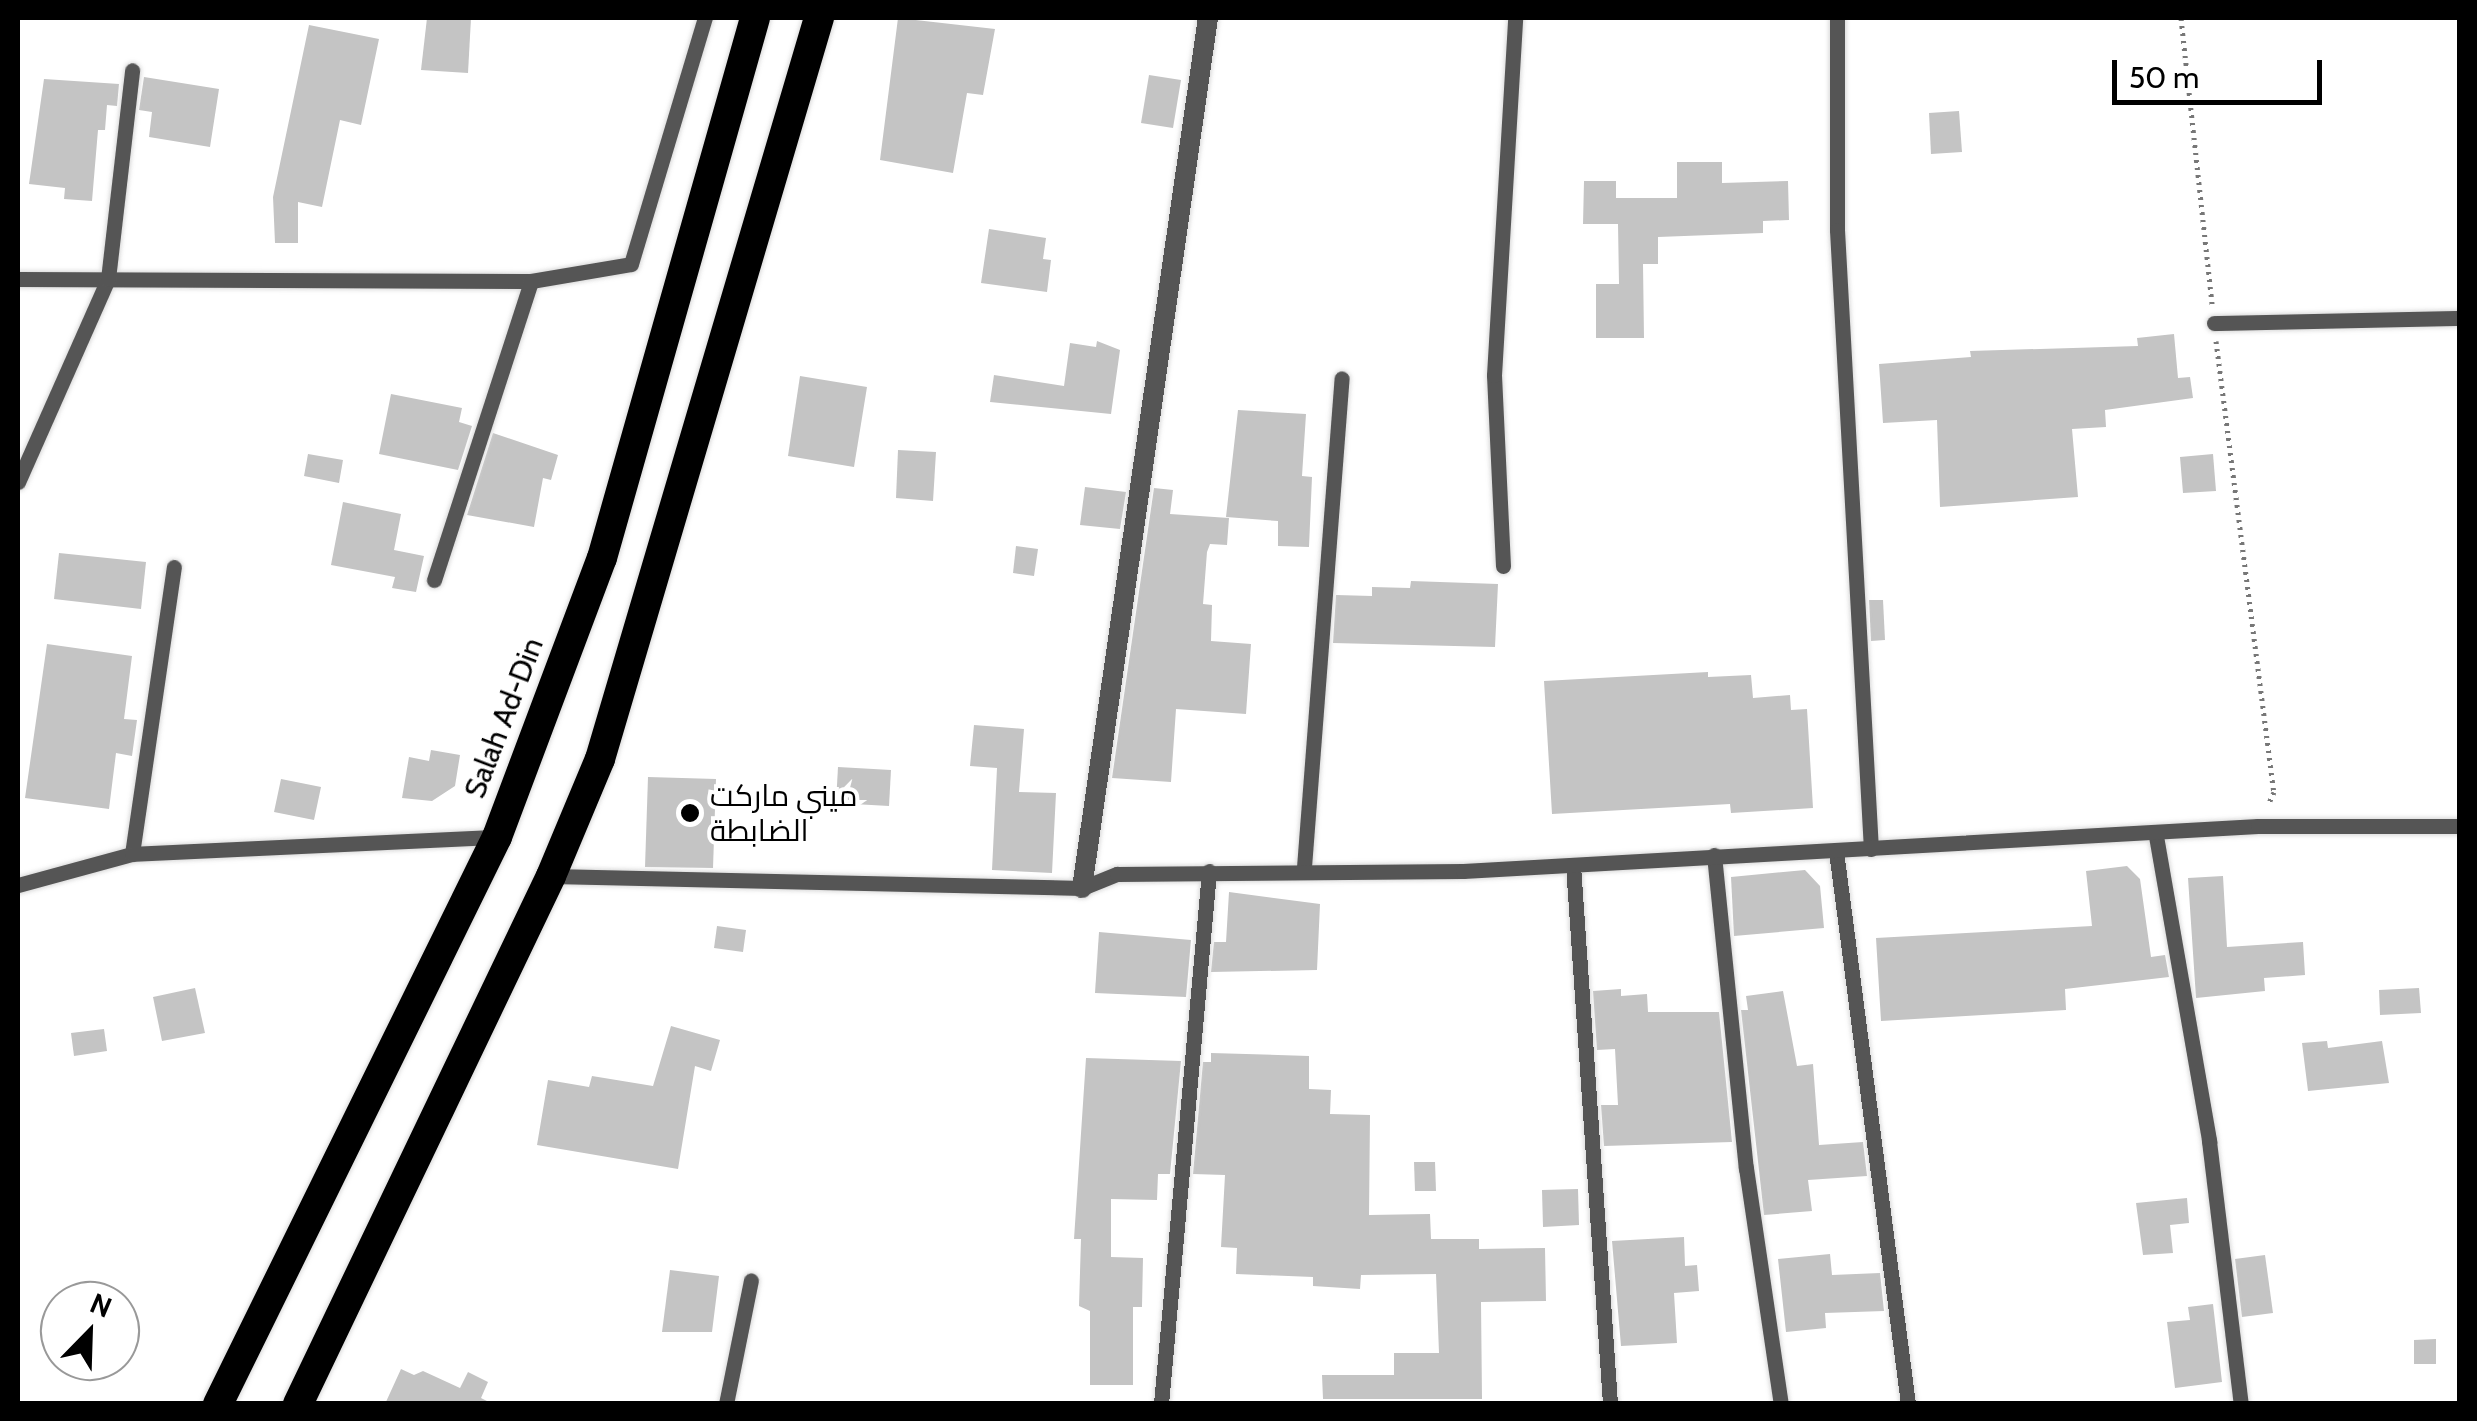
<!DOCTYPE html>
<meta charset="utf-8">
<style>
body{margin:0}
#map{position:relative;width:2477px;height:1421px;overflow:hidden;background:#fff;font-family:Cabin,Cairo,sans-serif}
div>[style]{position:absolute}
.building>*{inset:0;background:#c4c4c4}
.path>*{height:5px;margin-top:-2.5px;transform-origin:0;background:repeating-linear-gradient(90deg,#777 0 2.5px,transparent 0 7.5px)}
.roads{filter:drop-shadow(0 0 2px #dbdbdb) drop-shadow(0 0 2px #dbdbdb)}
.lane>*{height:15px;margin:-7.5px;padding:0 7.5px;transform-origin:7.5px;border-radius:7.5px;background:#555}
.street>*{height:20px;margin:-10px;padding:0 10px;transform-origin:10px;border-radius:10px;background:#555}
.highway>*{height:30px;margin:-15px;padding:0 15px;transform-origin:15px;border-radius:15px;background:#000}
.dots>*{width:28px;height:28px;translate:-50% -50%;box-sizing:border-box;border:5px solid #fff;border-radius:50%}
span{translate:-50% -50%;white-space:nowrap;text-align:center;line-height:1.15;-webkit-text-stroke:8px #fff;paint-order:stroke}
.street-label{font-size:30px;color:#000}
.poi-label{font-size:30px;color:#000}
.left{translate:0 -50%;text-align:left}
.frame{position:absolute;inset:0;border:20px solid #000;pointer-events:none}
.north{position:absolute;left:40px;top:1281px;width:100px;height:100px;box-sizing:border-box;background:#fff;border:2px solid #999;border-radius:50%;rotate:23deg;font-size:28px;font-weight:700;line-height:40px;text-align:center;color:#000}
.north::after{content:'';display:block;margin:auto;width:35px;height:45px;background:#000;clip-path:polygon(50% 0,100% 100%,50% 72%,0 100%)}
.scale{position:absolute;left:2112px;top:60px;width:210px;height:45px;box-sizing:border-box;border:5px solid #000;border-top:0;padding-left:12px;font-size:30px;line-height:35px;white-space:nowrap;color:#000;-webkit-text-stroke:8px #fff;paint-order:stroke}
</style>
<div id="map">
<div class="building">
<div style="clip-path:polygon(427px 18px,471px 18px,468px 73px,421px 70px)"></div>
<div style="clip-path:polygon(898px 18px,995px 29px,983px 95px,967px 93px,953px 173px,880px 160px)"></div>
<div style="clip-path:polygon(309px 25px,379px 39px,361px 125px,340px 120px,322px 207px,298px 202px,298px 243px,275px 243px,273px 197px)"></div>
<div style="clip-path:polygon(1149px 75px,1181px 80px,1173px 128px,1141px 123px)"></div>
<div style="clip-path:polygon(144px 77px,219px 89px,210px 147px,149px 137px,152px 112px,139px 110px)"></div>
<div style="clip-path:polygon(44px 79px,119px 84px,117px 106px,107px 105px,105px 130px,98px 130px,92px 201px,64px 199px,65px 188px,29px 184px)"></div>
<div style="clip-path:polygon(1959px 111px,1962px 152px,1931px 154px,1929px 113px)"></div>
<div style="clip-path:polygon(1677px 162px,1722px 162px,1722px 183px,1788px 181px,1789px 220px,1763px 221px,1763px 233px,1658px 237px,1658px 264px,1643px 264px,1644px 338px,1596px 338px,1596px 284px,1619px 284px,1618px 224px,1583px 224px,1584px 181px,1616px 181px,1616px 198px,1677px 198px)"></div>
<div style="clip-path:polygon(989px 229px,1046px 238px,1043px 259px,1051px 260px,1047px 292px,981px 283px)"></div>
<div style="clip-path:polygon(2174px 334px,2178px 378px,2190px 377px,2193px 398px,2105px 410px,2106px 427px,2072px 429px,2078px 497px,1940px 507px,1937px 420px,1883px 423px,1879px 364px,1971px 357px,1970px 351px,2138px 346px,2137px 338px)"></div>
<div style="clip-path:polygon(1097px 341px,1120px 350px,1111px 414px,990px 402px,994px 375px,1064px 386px,1070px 343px,1096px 347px)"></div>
<div style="clip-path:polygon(800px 376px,867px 387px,854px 467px,788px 456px)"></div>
<div style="clip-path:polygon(391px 394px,462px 408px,459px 422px,472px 426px,458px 470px,379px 454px)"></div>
<div style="clip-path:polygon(1238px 410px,1306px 414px,1302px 476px,1312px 477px,1309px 547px,1278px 546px,1278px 521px,1226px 517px)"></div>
<div style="clip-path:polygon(493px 433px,558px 455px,551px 480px,543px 478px,534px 527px,467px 515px)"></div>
<div style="clip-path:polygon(898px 450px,936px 452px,933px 501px,896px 498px)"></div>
<div style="clip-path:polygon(308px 454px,343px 460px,339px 483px,304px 476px)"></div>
<div style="clip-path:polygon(2213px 454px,2216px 491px,2183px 493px,2180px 457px)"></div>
<div style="clip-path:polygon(1085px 487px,1126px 492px,1120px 529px,1080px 525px)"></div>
<div style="clip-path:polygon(1154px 488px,1173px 490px,1170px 514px,1229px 518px,1227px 545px,1210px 544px,1207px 552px,1203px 604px,1212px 605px,1211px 641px,1251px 644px,1246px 714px,1176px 709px,1171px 782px,1112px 778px)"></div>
<div style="clip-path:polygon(343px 502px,401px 514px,394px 550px,424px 556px,416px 592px,392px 588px,395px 577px,331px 565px)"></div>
<div style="clip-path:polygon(1016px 546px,1038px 549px,1034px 576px,1013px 573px)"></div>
<div style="clip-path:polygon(59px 553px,146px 562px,141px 609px,54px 599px)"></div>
<div style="clip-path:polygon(1411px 581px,1498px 584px,1495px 647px,1333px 643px,1336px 595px,1372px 596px,1372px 587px,1410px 588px)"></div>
<div style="clip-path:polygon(1869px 600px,1883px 600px,1885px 640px,1871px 641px)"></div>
<div style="clip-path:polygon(47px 644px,132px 656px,124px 719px,137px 720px,132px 756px,116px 753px,109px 809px,25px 798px)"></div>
<div style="clip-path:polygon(1708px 672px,1708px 677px,1751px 675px,1753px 698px,1790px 695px,1791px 710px,1807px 709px,1813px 808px,1731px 813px,1730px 804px,1552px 814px,1544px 681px)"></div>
<div style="clip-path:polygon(974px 725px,1024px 729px,1019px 792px,1056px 793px,1052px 873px,992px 870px,997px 768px,970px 766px)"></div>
<div style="clip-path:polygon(431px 750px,460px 755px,455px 786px,432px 801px,402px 798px,409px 757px,429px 761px)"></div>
<div style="clip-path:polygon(838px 767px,891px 770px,889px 806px,836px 803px)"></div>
<div style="clip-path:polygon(648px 777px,716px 779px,713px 868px,645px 867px)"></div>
<div style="clip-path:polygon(281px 779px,321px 787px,314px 820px,274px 812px)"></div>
<div style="clip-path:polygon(2127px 866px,2140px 879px,2151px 957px,2165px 955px,2169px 977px,2065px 989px,2066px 1010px,1881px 1021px,1876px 938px,2092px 926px,2086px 871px)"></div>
<div style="clip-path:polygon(1805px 870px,1820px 886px,1824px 928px,1734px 936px,1731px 877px)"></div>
<div style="clip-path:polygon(2223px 876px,2227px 947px,2303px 942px,2305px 975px,2264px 978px,2265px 991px,2196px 998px,2188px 878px)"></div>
<div style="clip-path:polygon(1229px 892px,1320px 904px,1317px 970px,1211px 972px,1214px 942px,1226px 942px)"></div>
<div style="clip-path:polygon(717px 926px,746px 930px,743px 952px,714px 948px)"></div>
<div style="clip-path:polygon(1099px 932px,1191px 940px,1186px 997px,1095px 993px)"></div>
<div style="clip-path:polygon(195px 988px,205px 1033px,162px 1041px,153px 997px)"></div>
<div style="clip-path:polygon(2419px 988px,2421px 1013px,2380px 1015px,2379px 990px)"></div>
<div style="clip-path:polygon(1621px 989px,1621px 996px,1647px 994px,1648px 1012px,1719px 1012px,1732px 1142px,1604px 1146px,1601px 1105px,1618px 1105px,1615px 1049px,1597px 1050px,1593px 991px)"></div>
<div style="clip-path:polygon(1783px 991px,1797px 1066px,1813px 1064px,1819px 1145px,1863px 1142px,1867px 1176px,1808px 1180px,1812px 1211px,1764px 1215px,1741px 1010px,1748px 1010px,1746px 996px)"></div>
<div style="clip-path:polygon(671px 1026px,720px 1040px,711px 1071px,695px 1066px,678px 1169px,537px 1145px,548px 1080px,589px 1087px,592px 1076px,653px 1086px)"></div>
<div style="clip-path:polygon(104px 1029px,107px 1051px,74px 1056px,71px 1033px)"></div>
<div style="clip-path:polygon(2327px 1041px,2328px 1048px,2382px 1041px,2389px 1083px,2308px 1091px,2302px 1043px)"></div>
<div style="clip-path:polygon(1211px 1053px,1309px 1056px,1309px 1089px,1331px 1090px,1330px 1114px,1370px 1115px,1369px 1215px,1430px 1214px,1431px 1239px,1479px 1239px,1479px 1249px,1545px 1248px,1546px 1301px,1481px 1302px,1482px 1399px,1323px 1399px,1322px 1375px,1394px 1375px,1394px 1353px,1439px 1353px,1436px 1274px,1361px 1275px,1360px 1289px,1313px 1286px,1313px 1277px,1236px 1274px,1237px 1248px,1221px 1247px,1225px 1175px,1193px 1174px,1203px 1062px,1211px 1062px)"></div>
<div style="clip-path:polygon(1086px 1058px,1181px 1061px,1170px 1174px,1158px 1174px,1157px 1200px,1111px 1199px,1111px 1257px,1143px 1258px,1142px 1307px,1133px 1307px,1133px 1385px,1090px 1385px,1090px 1311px,1079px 1306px,1081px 1239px,1074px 1239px)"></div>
<div style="clip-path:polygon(1414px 1162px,1435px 1162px,1436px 1191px,1415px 1191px)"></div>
<div style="clip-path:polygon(1578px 1189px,1579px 1225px,1543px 1227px,1542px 1190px)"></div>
<div style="clip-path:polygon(2187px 1198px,2189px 1223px,2170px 1225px,2173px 1253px,2143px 1255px,2136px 1203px)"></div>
<div style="clip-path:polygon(1684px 1237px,1685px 1266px,1697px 1265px,1699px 1291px,1674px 1293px,1677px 1343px,1621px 1346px,1612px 1241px)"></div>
<div style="clip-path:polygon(1830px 1254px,1832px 1275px,1880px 1273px,1884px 1311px,1825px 1313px,1826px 1328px,1786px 1332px,1778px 1259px)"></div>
<div style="clip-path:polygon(2265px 1255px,2273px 1313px,2242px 1317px,2235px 1259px)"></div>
<div style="clip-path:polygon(670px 1270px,719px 1276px,712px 1332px,662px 1332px)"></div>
<div style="clip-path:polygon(2213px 1304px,2222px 1382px,2175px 1388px,2167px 1322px,2190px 1320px,2188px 1307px)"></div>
<div style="clip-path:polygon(2436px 1339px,2436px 1364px,2414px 1364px,2414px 1340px)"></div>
<div style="clip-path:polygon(401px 1369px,414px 1375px,423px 1371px,460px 1388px,468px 1372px,488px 1382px,481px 1398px,493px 1404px,385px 1404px)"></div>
</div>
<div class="path">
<div style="left:2181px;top:18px;width:289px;rotate:83.8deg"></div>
<div style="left:2216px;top:341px;width:455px;rotate:82.7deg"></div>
<div style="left:2274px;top:792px;width:14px;rotate:115deg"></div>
</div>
<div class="roads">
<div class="lane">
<div style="left:1837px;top:18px;width:212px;rotate:90deg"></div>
<div style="left:1837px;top:230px;width:620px;rotate:86.86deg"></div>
<div style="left:18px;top:279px;width:513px;rotate:0.22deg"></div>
<div style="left:531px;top:281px;width:101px;rotate:-9.6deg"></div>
<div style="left:631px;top:264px;width:257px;rotate:-73.3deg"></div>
<div style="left:2214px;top:323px;width:246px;rotate:-1.2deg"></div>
<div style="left:18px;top:482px;width:222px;rotate:-66.1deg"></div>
<div style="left:108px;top:279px;width:210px;rotate:-83.4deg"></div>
<div style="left:1503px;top:566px;width:191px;rotate:-92.7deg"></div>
<div style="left:1494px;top:375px;width:358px;rotate:-86.6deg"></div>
<div style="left:434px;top:580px;width:314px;rotate:-72deg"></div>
<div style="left:2156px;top:836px;width:310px;rotate:80.1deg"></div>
<div style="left:2209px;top:1141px;width:265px;rotate:83.1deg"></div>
<div style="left:1836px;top:851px;width:558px;rotate:82.58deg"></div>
<div style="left:132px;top:854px;width:290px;rotate:-81.7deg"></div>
<div style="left:1714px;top:855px;width:315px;rotate:84.2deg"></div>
<div style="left:1746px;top:1168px;width:239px;rotate:81.6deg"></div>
<div style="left:1573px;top:865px;width:540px;rotate:86.07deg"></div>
<div style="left:1304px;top:867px;width:490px;rotate:-85.6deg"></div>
<div style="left:551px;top:876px;width:531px;rotate:1.29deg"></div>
<div style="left:1082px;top:888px;width:38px;rotate:-22deg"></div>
<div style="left:1117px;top:874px;width:346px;rotate:-0.5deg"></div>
<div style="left:1463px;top:871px;width:796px;rotate:-3.24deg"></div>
<div style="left:2258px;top:826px;width:202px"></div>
<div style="left:18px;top:885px;width:118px;rotate:-15.2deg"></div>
<div style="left:132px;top:854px;width:365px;rotate:-2.7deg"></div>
<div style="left:726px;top:1404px;width:126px;rotate:-78.6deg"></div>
<div style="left:1161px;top:1404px;width:535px;rotate:-84.85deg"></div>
</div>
<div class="street">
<div style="left:1082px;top:888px;width:879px;rotate:-81.76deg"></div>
</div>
<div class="highway">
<div style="left:218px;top:1404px;width:632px;rotate:-63.8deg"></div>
<div style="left:497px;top:837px;width:298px;rotate:-69.4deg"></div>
<div style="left:602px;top:558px;width:561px;rotate:-74.18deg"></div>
<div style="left:298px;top:1404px;width:585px;rotate:-64.4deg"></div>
<div style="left:551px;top:876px;width:127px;rotate:-67.3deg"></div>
<div style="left:600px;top:759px;width:773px;rotate:-73.54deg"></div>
</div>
</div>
<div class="dots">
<div style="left:690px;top:813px;background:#000"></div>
</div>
<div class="street-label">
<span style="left:504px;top:718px;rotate:-69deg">Salah Ad-Din</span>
</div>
<div class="poi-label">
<span class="left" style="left:710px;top:813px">ميني ماركت<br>الضابطة</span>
</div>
<div class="frame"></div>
<div class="north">N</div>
<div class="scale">50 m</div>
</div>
